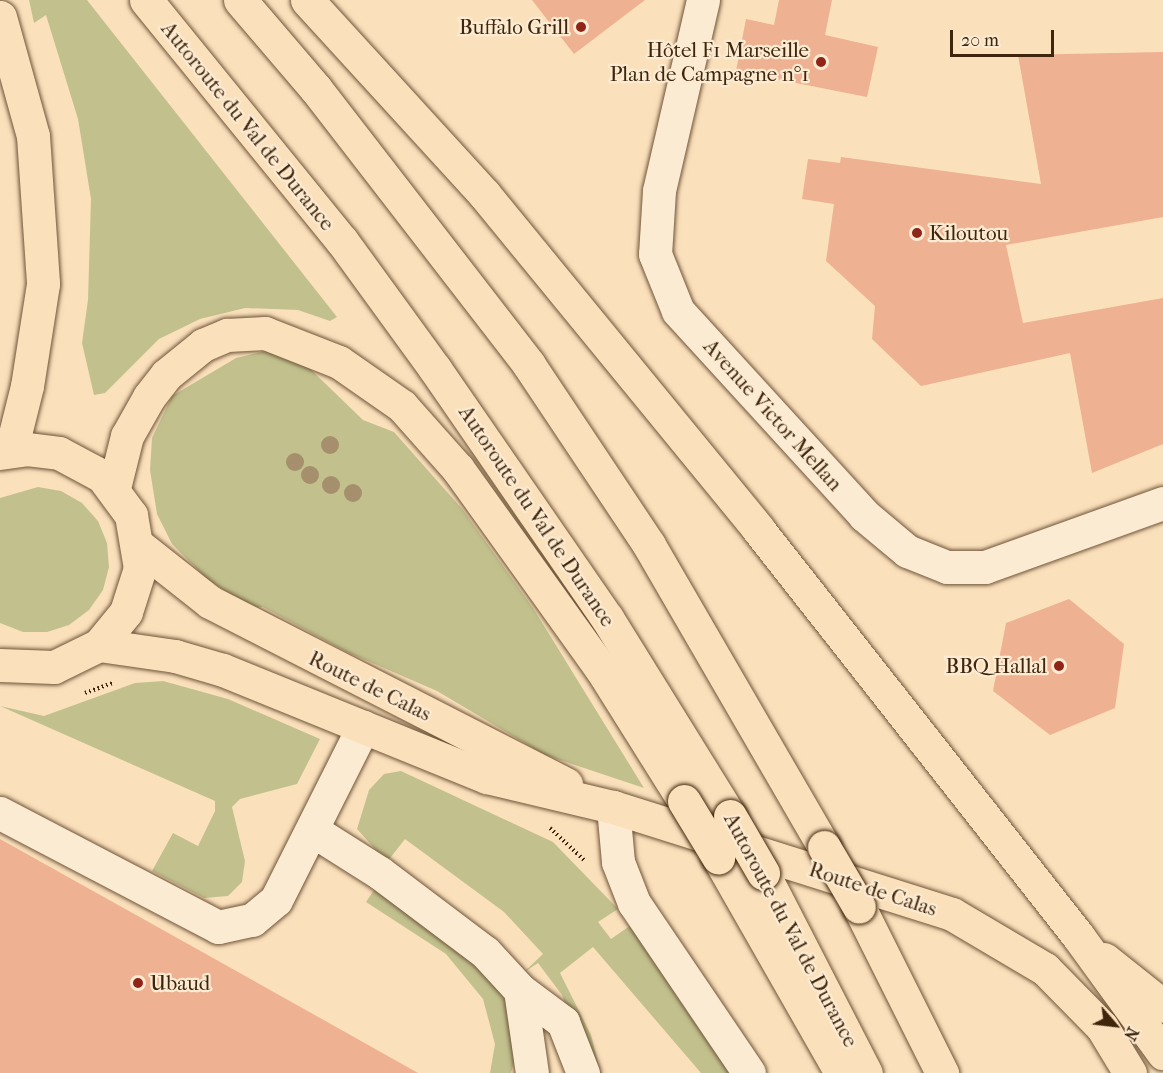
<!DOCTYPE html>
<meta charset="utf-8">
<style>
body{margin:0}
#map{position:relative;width:1163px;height:1073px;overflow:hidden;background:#fbe0bc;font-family:"IM FELL French Canon",serif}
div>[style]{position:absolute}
.green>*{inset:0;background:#c2c18e}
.building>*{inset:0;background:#eeb191}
.path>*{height:4px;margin-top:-2px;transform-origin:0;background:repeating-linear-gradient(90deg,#3f250b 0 1.5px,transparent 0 4.5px)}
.roads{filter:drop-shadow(0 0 2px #6e5437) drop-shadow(0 0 2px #6e5437)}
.minor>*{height:33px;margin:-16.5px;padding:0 16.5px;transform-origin:16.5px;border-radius:16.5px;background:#fcebd3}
.major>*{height:33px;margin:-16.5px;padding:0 16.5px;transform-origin:16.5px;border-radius:16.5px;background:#fbe0bc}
.highway>*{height:33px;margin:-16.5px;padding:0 16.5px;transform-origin:16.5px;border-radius:16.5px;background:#fbe0bc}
.bridges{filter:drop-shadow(0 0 2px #3f250b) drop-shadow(0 0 2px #3f250b)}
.highway-bridge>*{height:33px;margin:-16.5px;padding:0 16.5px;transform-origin:16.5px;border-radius:16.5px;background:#fbe0bc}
.trees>*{width:18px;height:18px;margin:-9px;border-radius:50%;background:#a68f6d}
.dots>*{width:16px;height:16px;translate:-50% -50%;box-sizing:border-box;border:3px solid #fcebd3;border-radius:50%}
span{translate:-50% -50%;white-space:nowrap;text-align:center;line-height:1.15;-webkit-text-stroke:4.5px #fcebd3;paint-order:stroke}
.poi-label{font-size:21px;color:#3f250b}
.right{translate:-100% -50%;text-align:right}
.left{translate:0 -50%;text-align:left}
.street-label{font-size:21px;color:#3f250b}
.north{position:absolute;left:1085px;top:995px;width:60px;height:60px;-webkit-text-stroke:4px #fcebd3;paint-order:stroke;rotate:118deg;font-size:16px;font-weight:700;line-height:24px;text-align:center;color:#3f250b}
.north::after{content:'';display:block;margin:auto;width:21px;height:27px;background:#3f250b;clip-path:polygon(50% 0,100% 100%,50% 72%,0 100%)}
.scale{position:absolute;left:950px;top:30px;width:104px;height:27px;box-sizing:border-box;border:3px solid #3f250b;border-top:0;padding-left:8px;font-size:18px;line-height:21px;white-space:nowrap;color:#3f250b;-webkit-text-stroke:4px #fcebd3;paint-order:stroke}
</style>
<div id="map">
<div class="green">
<div style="clip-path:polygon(29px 0,87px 0,337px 317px,330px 321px,298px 310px,245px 308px,200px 319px,159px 339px,105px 393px,94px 395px,82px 343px,88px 300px,91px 199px,78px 119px,46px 15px,34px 23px)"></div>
<div style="clip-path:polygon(270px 350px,302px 361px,363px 420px,394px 432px,463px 510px,533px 608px,644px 788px,545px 755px,437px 691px,347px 652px,263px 607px,252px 608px,207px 579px,172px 544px,157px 514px,150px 470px,152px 438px,172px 396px,236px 358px)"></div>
<div style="clip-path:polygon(38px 487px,61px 491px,82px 503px,98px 521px,107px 543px,109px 567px,103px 590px,89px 610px,69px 625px,47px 632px,23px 632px,0 623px,0 498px)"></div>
<div style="clip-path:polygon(163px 681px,228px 699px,320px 739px,297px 784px,240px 799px,232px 807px,245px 861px,242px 882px,228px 896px,204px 898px,152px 871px,173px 833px,198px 846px,215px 811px,215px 801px,0 706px,44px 716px,135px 683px)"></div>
<div style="clip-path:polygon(401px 771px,553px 842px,618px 909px,598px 922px,611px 939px,634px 923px,733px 1073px,701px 1073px,593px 947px,560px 973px,591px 1035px,601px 1073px,590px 1073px,562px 995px,538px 963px,523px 973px,543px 954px,504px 912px,405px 839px,387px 862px,357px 829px,369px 790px,384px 774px)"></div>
<div style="clip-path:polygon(374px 890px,451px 943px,491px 979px,514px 1014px,519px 1045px,511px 1073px,490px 1073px,495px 1044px,483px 999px,446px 954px,366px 902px)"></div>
</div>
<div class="building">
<div style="clip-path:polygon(532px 0,645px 0,574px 54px)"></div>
<div style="clip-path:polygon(779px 0,832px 0,825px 35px,878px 47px,867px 97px,736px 71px,746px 19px,774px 25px)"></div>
<div style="clip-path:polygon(1163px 52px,1163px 217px,1006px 245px,1023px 323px,1163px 298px,1163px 444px,1092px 473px,1070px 353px,921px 386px,872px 339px,875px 306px,826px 261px,834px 204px,802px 199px,808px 159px,840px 163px,841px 157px,1041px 184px,1018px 55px)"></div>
<div style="clip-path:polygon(1069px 599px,1124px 644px,1115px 708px,1050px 735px,993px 691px,1006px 623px)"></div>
<div style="clip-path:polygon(0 839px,247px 977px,418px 1073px,0 1073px)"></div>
</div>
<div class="path">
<div style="left:85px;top:693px;width:29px;rotate:-20deg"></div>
<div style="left:550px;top:828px;width:47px;rotate:43.3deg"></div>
</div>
<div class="roads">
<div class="minor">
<div style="left:703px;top:0;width:196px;rotate:103deg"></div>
<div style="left:659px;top:191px;width:63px;rotate:93.6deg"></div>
<div style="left:655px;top:254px;width:61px;rotate:68deg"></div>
<div style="left:678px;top:311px;width:276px;rotate:47.6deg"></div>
<div style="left:864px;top:515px;width:56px;rotate:39.9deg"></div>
<div style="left:907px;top:551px;width:43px;rotate:21.8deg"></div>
<div style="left:947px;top:567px;width:38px"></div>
<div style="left:985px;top:567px;width:189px;rotate:-19.8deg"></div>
<div style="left:613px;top:807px;width:55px;rotate:84.8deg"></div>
<div style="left:618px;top:862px;width:44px;rotate:68.7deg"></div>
<div style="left:634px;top:903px;width:205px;rotate:55.9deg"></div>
<div style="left:0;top:813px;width:246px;rotate:27.6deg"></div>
<div style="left:218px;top:927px;width:35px;rotate:-12deg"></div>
<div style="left:252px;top:920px;width:31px;rotate:-40deg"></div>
<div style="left:276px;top:900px;width:194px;rotate:-63.3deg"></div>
<div style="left:312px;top:830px;width:80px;rotate:32.3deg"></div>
<div style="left:380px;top:873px;width:131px;rotate:37deg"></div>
<div style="left:485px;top:952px;width:52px;rotate:47.4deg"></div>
<div style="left:520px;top:990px;width:84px;rotate:81.8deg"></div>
<div style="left:520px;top:990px;width:54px;rotate:36.7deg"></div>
<div style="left:563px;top:1022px;width:55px;rotate:68.6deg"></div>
</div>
<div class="major">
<div style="left:0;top:453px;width:27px;rotate:-8deg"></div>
<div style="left:27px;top:449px;width:32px;rotate:7deg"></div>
<div style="left:59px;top:453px;width:49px;rotate:28.1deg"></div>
<div style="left:102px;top:476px;width:49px;rotate:53.4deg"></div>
<div style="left:131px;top:515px;width:54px;rotate:80.4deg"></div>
<div style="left:140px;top:568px;width:46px;rotate:107.7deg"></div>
<div style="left:126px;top:612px;width:43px;rotate:129.3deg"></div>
<div style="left:99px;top:645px;width:50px;rotate:153.9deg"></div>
<div style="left:54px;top:667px;width:54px;rotate:-177.9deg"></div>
<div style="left:139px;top:546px;width:90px;rotate:38.3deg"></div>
<div style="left:210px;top:602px;width:400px;rotate:27.1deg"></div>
<div style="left:99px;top:645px;width:77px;rotate:8.2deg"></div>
<div style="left:175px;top:656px;width:50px;rotate:16.3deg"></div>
<div style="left:223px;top:670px;width:285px;rotate:22.1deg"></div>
<div style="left:487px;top:777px;width:130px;rotate:13.4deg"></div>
<div style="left:613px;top:807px;width:355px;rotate:17.5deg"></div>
<div style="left:952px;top:914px;width:108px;rotate:30.6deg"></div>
<div style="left:1045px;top:969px;width:81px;rotate:45.5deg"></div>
<div style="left:1102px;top:1027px;width:54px;rotate:58.7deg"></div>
</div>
<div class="highway">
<div style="left:146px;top:0;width:311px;rotate:50.9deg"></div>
<div style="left:342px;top:241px;width:158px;rotate:54deg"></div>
<div style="left:435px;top:369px;width:303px;rotate:55.4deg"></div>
<div style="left:607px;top:618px;width:233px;rotate:58.2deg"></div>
<div style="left:240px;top:0;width:117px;rotate:49.5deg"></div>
<div style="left:316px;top:89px;width:349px;rotate:52.3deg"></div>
<div style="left:529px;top:365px;width:216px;rotate:56.3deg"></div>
<div style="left:649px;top:545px;width:349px;rotate:59.9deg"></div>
<div style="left:307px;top:0;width:264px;rotate:47.6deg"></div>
<div style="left:485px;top:195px;width:431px;rotate:50.7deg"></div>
<div style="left:758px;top:529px;width:518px;rotate:51.82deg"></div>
<div style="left:1078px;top:936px;width:145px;rotate:54deg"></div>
<div style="left:0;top:17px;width:123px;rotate:74.5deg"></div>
<div style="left:33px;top:136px;width:148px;rotate:86.1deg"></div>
<div style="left:43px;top:284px;width:103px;rotate:98.9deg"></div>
<div style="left:27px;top:386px;width:66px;rotate:104deg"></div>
<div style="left:114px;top:488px;width:54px;rotate:-76deg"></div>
<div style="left:127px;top:436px;width:45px;rotate:-60.6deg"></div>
<div style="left:149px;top:397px;width:28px;rotate:-52deg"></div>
<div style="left:166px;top:375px;width:48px;rotate:-39deg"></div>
<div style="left:203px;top:345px;width:26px;rotate:-23deg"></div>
<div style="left:227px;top:335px;width:38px;rotate:-3deg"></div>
<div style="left:265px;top:333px;width:79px;rotate:21.4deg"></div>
<div style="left:339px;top:362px;width:77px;rotate:34.9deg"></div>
<div style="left:402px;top:406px;width:84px;rotate:48.4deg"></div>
<div style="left:458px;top:469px;width:244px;rotate:54.4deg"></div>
<div style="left:600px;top:667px;width:158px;rotate:57.9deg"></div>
<div style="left:718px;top:857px;width:249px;rotate:60.3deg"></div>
<div style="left:763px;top:873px;width:225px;rotate:62.8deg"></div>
<div style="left:859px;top:907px;width:186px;rotate:63.4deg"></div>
<div style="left:1104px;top:959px;width:75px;rotate:38.5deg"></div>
</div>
</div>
<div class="bridges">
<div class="highway-bridge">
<div style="left:684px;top:801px;width:66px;rotate:58.7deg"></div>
<div style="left:730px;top:816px;width:66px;rotate:59.9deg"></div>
<div style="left:824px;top:847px;width:69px;rotate:59.7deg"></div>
</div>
</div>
<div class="trees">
<div style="left:330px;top:445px"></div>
<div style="left:295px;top:462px"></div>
<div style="left:310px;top:475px"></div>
<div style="left:331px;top:485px"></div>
<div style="left:353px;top:493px"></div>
</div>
<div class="dots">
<div style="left:581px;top:27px;background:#8f2418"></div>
<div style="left:821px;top:62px;background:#8f2418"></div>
<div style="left:917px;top:233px;background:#8f2418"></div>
<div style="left:1059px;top:666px;background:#8f2418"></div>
<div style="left:138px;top:983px;background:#8f2418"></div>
</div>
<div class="poi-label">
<span class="right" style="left:569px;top:27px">Buffalo Grill</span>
<span class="right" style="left:809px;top:62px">Hôtel F1 Marseille<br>Plan de Campagne n°1</span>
<span class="left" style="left:929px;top:233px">Kiloutou</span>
<span class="right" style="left:1047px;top:666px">BBQ Hallal</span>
<span class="left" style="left:150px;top:983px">Ubaud</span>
</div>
<div class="street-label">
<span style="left:248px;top:126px;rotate:51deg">Autoroute du Val de Durance</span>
<span style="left:773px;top:415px;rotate:48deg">Avenue Victor Mellan</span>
<span style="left:537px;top:516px;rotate:56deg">Autoroute du Val de Durance</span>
<span style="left:370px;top:686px;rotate:26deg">Route de Calas</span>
<span style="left:873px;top:889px;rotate:18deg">Route de Calas</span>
<span style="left:791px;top:930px;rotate:62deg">Autoroute du Val de Durance</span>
</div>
<div class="north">N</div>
<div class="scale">20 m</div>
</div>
